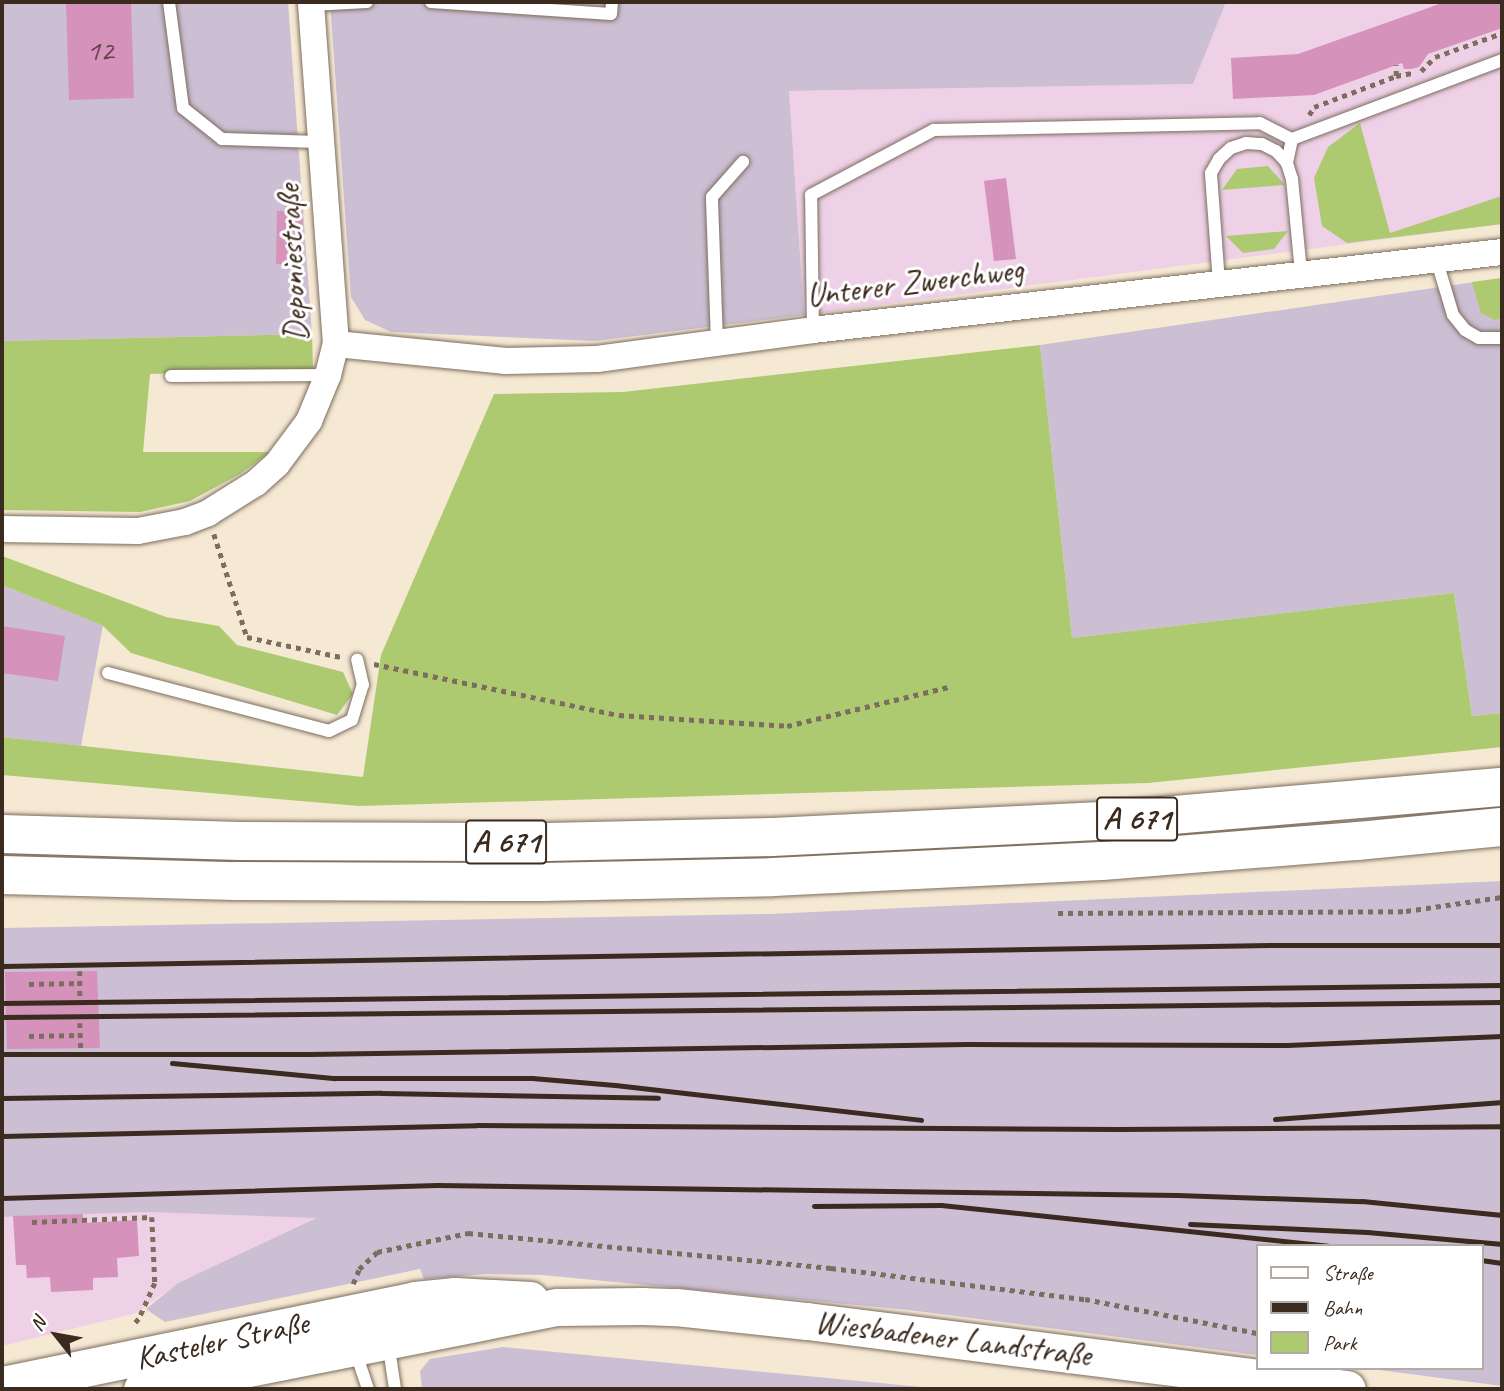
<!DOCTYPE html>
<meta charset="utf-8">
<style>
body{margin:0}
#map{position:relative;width:1504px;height:1391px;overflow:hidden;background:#f6e9d4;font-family:Caveat,sans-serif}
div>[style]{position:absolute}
.built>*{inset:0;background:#eed0e7}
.industrial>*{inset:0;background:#ccbed3}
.green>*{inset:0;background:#adca71}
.building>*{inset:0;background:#d592ba}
.path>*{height:4.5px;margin-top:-2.25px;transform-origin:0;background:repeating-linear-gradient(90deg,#7c6d5e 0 5px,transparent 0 10px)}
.roads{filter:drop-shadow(0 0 2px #7c6d5e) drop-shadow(0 0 2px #7c6d5e)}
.service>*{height:12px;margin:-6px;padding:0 6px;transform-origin:6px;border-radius:6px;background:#fff}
.minor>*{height:26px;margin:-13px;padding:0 13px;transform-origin:13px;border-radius:13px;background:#fff}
.secondary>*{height:37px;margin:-18.5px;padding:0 18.5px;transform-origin:18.5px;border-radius:18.5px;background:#fff}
.motorway>*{height:38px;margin:-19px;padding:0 19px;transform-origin:19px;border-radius:19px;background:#fff}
.rail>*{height:5px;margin:-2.5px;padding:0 2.5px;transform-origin:2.5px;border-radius:2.5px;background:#3b2a1e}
span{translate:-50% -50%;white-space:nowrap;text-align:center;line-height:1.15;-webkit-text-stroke:6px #fff;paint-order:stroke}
.number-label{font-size:30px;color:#624445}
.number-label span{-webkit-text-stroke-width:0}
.shield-label span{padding:2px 5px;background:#fff;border:2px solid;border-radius:5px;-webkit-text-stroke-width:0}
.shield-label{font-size:32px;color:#3b2a1e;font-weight:700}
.street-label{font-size:33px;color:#3b2a1e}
.frame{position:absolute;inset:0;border:4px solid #3b2a1e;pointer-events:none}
.legend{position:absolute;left:1256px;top:1244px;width:228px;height:126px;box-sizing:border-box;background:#fff;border:2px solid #b1aaa5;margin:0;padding:9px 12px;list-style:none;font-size:21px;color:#3b2a1e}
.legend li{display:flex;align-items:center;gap:14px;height:35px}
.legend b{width:35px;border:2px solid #b1aaa5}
.north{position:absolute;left:21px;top:1300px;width:70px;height:70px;-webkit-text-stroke:5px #fff;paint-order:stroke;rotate:301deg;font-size:19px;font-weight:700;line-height:28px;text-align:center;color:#3b2a1e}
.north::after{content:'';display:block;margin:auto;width:24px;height:32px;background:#3b2a1e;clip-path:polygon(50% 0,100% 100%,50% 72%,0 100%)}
</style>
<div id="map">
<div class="built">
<div style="clip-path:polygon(1226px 2px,1502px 2px,1502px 224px,804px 315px,789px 91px,1193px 84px)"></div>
<div style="clip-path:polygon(147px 1212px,317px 1217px,178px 1283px,137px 1313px,2px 1346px,2px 1217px)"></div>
</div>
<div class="industrial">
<div style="clip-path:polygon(2px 2px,288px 2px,312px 334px,2px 341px)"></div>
<div style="clip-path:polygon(330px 2px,1226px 2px,1193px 84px,789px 91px,804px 315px,595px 341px,391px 332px,365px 320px,351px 297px)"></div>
<div style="clip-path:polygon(1502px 278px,1502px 713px,1472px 716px,1454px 593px,1072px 638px,1040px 345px)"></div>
<div style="clip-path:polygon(2px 585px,103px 625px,81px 746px,2px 737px)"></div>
<div style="clip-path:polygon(1502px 881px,1502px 1386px,1364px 1368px,1481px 1368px,1481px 1246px,1257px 1246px,1257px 1355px,909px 1310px,542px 1275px,485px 1274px,424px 1279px,420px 1269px,165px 1322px,146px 1309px,178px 1283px,316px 1218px,147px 1212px,2px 1217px,2px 928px,769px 914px)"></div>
<div style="clip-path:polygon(503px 1347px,943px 1389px,422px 1389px,420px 1371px,430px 1359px)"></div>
</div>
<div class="green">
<div style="clip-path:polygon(1360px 123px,1390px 233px,1502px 196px,1502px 224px,1347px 243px,1322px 226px,1314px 178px,1328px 147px)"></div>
<div style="clip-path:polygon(1268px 166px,1285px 185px,1222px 190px,1237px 169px)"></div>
<div style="clip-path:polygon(1288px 231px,1274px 249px,1243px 253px,1226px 236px)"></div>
<div style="clip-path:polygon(1502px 278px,1502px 318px,1495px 320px,1481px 313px,1472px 282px)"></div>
<div style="clip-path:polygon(312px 334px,313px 369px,150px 374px,143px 452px,270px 452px,240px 474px,190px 501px,140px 512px,2px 510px,2px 341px)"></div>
<div style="clip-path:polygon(1040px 345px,1072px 638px,1454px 593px,1472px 716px,1502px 713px,1502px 747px,1148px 783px,359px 806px,2px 775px,2px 737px,363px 777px,381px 655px,494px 394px,623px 392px)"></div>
<div style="clip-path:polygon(2px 556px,166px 617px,219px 626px,237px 645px,343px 672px,353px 694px,337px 715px,131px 653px,102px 625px,2px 585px)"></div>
</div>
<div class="building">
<div style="clip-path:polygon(66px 2px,131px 2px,134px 98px,69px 100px)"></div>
<div style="clip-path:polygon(1445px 2px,1502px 2px,1502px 28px,1428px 54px,1419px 67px,1411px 69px,1404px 69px,1402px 63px,1314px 95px,1233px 99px,1231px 58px,1298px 54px)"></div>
<div style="clip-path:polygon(1006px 178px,1016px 259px,994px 261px,984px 181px)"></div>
<div style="clip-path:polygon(277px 211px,303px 211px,301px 265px,276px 264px)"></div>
<div style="clip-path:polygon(2px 626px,65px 636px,58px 681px,2px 673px)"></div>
<div style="clip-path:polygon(97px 971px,100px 1048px,7px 1049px,5px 972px)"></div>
<div style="clip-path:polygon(83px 1214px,83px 1223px,137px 1220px,139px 1256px,117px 1258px,118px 1277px,93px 1278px,93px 1290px,51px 1292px,50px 1277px,27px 1278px,26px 1265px,16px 1265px,13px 1216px)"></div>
</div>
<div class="path">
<div style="left:1421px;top:71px;width:20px;rotate:-45deg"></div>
<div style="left:1435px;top:57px;width:71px;rotate:-19.7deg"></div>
<div style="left:1396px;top:76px;width:16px;rotate:-11deg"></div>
<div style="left:1309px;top:115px;width:9px;rotate:-58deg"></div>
<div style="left:1314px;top:107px;width:88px;rotate:-20.7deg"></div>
<div style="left:1396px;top:76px;width:11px;rotate:-90deg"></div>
<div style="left:214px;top:534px;width:108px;rotate:72.2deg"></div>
<div style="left:247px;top:637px;width:96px;rotate:12deg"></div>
<div style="left:374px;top:664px;width:250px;rotate:11.8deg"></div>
<div style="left:619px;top:715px;width:168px;rotate:3.7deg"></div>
<div style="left:787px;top:726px;width:166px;rotate:-13.6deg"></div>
<div style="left:1058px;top:913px;width:348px;rotate:-0.3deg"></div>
<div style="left:1406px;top:911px;width:97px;rotate:-8.3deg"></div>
<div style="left:80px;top:971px;width:27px;rotate:90deg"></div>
<div style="left:29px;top:984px;width:51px;rotate:-1.1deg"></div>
<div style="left:80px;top:1023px;width:26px;rotate:88deg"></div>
<div style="left:29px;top:1036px;width:51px;rotate:-1.1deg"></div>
<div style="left:32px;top:1222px;width:120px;rotate:-2.4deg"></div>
<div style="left:152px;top:1217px;width:66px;rotate:87.4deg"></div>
<div style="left:155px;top:1283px;width:39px;rotate:114deg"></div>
<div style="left:139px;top:1319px;width:8px;rotate:135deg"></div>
<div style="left:353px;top:1284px;width:16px;rotate:-68deg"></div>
<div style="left:359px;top:1269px;width:25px;rotate:-43deg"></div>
<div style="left:377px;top:1252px;width:93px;rotate:-11.8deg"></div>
<div style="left:468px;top:1233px;width:365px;rotate:5.5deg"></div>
<div style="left:831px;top:1268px;width:256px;rotate:7deg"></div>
<div style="left:1085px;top:1299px;width:175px;rotate:11.2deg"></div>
</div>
<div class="roads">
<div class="service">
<div style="left:169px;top:2px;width:107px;rotate:82.5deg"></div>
<div style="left:183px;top:108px;width:50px;rotate:38.5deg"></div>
<div style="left:222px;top:139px;width:98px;rotate:1.8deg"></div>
<div style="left:431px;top:2px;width:180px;rotate:3.8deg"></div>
<div style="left:611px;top:14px;width:12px;rotate:-85deg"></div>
<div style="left:311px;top:5px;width:56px;rotate:-3.1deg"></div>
<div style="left:1292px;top:139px;width:224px;rotate:-20.6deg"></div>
<div style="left:1436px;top:258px;width:59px;rotate:73.4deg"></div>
<div style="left:1453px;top:315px;width:19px;rotate:51deg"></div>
<div style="left:1465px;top:330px;width:16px;rotate:30deg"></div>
<div style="left:1479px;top:338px;width:23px"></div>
<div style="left:1219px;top:283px;width:110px;rotate:-94.2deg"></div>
<div style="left:1211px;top:173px;width:16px;rotate:-60deg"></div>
<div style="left:1219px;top:159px;width:16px;rotate:-43deg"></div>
<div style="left:1231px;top:148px;width:16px;rotate:-18deg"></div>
<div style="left:1246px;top:143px;width:16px;rotate:4deg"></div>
<div style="left:1262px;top:144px;width:16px;rotate:27deg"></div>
<div style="left:1276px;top:151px;width:16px;rotate:47deg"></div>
<div style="left:1287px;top:163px;width:17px;rotate:73deg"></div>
<div style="left:1292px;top:179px;width:94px;rotate:84.5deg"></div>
<div style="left:813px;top:330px;width:135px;rotate:-90.8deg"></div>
<div style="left:811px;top:195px;width:139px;rotate:-27.9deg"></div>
<div style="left:934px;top:130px;width:326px;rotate:-1.2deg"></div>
<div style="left:1260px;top:123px;width:36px;rotate:27deg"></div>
<div style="left:1292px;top:139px;width:25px;rotate:102deg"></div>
<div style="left:717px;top:343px;width:146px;rotate:-92deg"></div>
<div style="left:712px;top:197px;width:47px;rotate:-48.5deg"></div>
<div style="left:171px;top:376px;width:157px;rotate:-0.4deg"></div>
<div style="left:108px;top:673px;width:228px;rotate:14.7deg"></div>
<div style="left:329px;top:731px;width:25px;rotate:-26deg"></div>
<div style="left:352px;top:720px;width:37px;rotate:-73deg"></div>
<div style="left:363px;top:685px;width:26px;rotate:-103deg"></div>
<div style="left:388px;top:1342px;width:48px;rotate:81.5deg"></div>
<div style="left:355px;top:1350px;width:41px;rotate:71.6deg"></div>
</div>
<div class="minor">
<div style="left:336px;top:344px;width:171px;rotate:5.7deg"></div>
<div style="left:506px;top:361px;width:91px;rotate:-1.3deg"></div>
<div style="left:597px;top:359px;width:218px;rotate:-7.6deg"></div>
<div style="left:813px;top:330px;width:693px;rotate:-6.46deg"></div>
<div style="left:2px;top:529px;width:136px;rotate:0.8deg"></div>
<div style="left:138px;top:531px;width:48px;rotate:-10.8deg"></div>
<div style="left:185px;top:522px;width:25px;rotate:-21deg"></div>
<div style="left:208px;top:513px;width:57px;rotate:-32deg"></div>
<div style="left:256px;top:483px;width:28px;rotate:-42deg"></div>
<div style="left:277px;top:464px;width:54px;rotate:-53.3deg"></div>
<div style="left:309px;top:421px;width:50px;rotate:-67.6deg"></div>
<div style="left:328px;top:375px;width:32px;rotate:-76deg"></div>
<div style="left:336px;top:344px;width:343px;rotate:-94.2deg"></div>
</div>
<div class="secondary">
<div style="left:2px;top:1385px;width:422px;rotate:-11.6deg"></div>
<div style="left:415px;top:1300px;width:40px;rotate:-5.7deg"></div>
<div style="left:455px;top:1296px;width:75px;rotate:3.1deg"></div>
<div style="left:142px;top:1389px;width:423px;rotate:-11.2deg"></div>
<div style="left:557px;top:1307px;width:85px;rotate:-0.7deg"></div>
<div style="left:642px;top:1306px;width:34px;rotate:2deg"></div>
<div style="left:676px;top:1307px;width:132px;rotate:6.1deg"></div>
<div style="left:807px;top:1321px;width:544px;rotate:7.18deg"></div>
</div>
<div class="motorway">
<div style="left:2px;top:834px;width:238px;rotate:1.7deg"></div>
<div style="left:240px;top:841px;width:306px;rotate:0.2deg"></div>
<div style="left:546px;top:842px;width:225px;rotate:-1.3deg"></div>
<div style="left:771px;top:837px;width:332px;rotate:-2.8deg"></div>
<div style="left:1103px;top:821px;width:400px;rotate:-4.9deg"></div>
<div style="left:2px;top:875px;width:234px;rotate:1.5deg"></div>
<div style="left:236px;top:881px;width:307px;rotate:0.2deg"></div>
<div style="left:543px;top:882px;width:230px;rotate:-1.2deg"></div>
<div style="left:773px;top:877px;width:329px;rotate:-2.8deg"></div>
<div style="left:1102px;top:861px;width:257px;rotate:-4.5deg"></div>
<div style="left:1358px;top:841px;width:145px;rotate:-5.6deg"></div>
</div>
</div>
<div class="rail">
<div style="left:2px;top:966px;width:1268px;rotate:-0.95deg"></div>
<div style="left:1270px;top:945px;width:232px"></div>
<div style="left:2px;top:1003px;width:1500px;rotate:-0.69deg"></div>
<div style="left:2px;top:1017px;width:1500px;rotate:-0.57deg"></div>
<div style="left:2px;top:1054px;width:307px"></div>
<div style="left:309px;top:1054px;width:658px;rotate:-0.87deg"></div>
<div style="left:967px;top:1044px;width:320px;rotate:0.2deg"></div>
<div style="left:1287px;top:1045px;width:215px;rotate:-2.4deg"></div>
<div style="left:172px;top:1063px;width:164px;rotate:5.3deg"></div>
<div style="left:335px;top:1078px;width:197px"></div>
<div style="left:532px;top:1078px;width:83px;rotate:4.8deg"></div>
<div style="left:615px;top:1085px;width:308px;rotate:6.5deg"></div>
<div style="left:2px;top:1098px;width:379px;rotate:-0.8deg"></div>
<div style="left:381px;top:1093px;width:277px;rotate:1deg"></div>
<div style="left:1275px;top:1119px;width:228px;rotate:-4.3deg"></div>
<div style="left:2px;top:1136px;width:475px;rotate:-1.3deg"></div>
<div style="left:477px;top:1125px;width:641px;rotate:0.36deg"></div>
<div style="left:1118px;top:1129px;width:384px;rotate:-0.4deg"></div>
<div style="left:2px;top:1198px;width:435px;rotate:-1.7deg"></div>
<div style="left:437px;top:1185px;width:740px;rotate:0.77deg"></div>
<div style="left:1177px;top:1195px;width:185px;rotate:1.9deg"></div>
<div style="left:1362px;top:1201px;width:141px;rotate:5.7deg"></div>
<div style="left:814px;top:1206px;width:127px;rotate:-0.5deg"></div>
<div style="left:941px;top:1205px;width:389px;rotate:6deg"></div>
<div style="left:1190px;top:1224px;width:177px;rotate:2.6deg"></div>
<div style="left:1367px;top:1232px;width:136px;rotate:5.1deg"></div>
<div style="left:1481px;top:1260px;width:21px;rotate:8deg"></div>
</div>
<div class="number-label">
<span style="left:100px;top:50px">12</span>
</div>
<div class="shield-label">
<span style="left:1137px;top:819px">A 671</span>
<span style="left:506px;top:842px">A 671</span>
</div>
<div class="street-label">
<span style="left:293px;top:263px;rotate:-93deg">Deponiestraße</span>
<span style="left:915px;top:283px;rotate:-7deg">Unterer Zwerchweg</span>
<span style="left:953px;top:1339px;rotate:7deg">Wiesbadener Landstraße</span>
<span style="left:222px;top:1341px;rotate:-12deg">Kasteler Straße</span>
</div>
<div class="frame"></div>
<ul class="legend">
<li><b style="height:9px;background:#fff"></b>Straße</li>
<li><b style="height:9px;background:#3b2a1e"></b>Bahn</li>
<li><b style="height:19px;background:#adca71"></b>Park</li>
</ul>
<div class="north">N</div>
</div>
